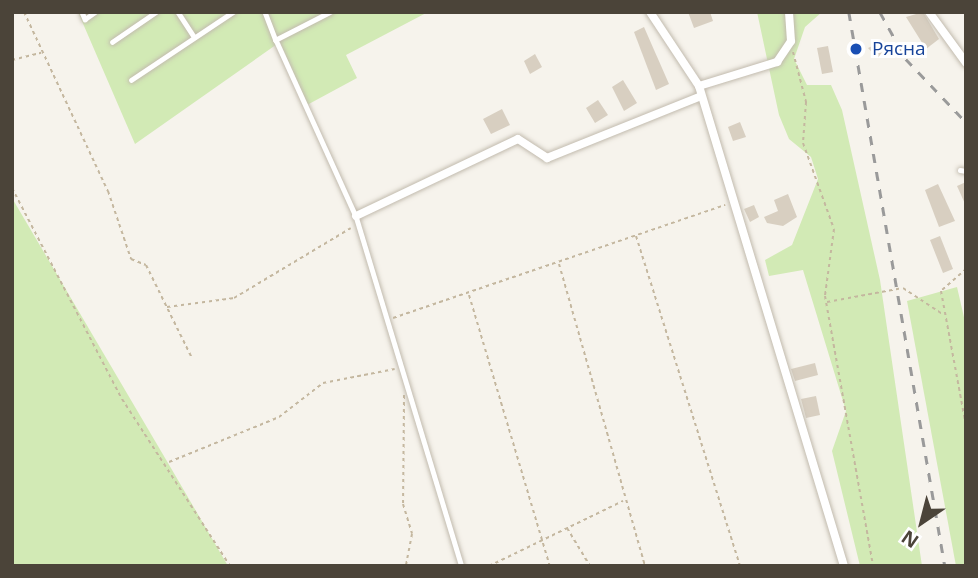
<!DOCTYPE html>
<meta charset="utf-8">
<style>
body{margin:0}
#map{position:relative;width:978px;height:578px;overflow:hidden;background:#f6f3ec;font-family:"Open Sans",sans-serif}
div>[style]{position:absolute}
.green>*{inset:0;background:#d2eab5}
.building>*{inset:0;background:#d8cfc1}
.path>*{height:2px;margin-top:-1px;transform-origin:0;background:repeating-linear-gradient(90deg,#c4b79f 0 3.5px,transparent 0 7px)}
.roads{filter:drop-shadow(0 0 2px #c2bbae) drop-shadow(0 0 2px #c2bbae)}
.service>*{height:4.5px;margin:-2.25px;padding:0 2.25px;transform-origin:2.25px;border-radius:2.25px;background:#fff}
.minor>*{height:8px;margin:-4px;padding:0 4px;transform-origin:4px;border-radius:4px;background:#fff}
.rail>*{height:2.5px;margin-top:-1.25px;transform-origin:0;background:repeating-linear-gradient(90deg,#9a9a9a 0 9px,transparent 0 18px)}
.dots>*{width:19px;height:19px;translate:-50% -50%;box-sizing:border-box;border:4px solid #fff;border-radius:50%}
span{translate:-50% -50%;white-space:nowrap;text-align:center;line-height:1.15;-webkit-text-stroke:6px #fff;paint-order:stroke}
.transit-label{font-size:19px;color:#164399}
.left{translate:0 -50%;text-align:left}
.frame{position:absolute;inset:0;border:14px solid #4b4439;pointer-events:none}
.north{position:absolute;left:887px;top:487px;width:70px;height:70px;-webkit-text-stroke:5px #fff;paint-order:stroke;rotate:215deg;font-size:19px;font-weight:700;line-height:28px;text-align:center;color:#4b4439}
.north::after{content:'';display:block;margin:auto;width:24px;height:32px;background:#4b4439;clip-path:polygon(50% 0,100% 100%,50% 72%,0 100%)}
</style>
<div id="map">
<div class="green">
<div style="clip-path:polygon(78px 12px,428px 12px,346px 55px,357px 78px,307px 105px,280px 42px,135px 144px)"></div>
<div style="clip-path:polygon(757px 12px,822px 12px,805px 27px,794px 59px,807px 85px,831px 85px,842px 110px,880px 280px,922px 566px,860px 566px,832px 451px,846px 411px,803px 270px,769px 276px,765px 260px,792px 245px,818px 179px,811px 157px,789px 139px,779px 115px)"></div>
<div style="clip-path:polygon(12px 198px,168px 463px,228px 566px,12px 566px)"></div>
<div style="clip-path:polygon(957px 287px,966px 326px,966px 566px,956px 566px,907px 301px)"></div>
</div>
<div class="building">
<div style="clip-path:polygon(688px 12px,710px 12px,713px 21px,694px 28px)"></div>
<div style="clip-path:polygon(923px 12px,939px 39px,926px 49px,906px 17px)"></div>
<div style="clip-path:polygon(644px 27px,669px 84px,656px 90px,634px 32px)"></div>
<div style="clip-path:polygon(879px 43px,885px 54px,877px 58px,868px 48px)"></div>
<div style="clip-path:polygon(828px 46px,833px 72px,822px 74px,817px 48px)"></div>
<div style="clip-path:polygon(535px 54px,542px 67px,530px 74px,524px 61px)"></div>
<div style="clip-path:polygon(623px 80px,637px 103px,624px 111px,612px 87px)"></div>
<div style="clip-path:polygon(598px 100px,608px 115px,595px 123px,586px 108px)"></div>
<div style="clip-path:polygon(502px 109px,510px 125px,491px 134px,483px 119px)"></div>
<div style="clip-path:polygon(740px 122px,746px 137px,733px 141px,728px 127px)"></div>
<div style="clip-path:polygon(966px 182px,966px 206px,957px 186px)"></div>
<div style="clip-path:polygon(938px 184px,955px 221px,939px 227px,925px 190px)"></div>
<div style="clip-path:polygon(788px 194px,797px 217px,783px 226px,767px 223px,764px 217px,778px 211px,774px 200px)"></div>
<div style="clip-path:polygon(754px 205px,759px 217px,750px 222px,744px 209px)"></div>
<div style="clip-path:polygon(940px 236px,953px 269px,943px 273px,930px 240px)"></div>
<div style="clip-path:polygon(815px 363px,818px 375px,795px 381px,791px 369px)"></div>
<div style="clip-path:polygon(816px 396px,820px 415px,806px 418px,801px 399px)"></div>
</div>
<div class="path">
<div style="left:24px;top:12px;width:198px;rotate:64.9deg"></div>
<div style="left:108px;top:191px;width:72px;rotate:71.3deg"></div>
<div style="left:131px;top:259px;width:16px;rotate:22deg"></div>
<div style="left:146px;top:265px;width:102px;rotate:63.7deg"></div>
<div style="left:793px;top:52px;width:52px;rotate:75.4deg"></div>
<div style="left:806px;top:102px;width:41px;rotate:94.2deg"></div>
<div style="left:803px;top:143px;width:91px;rotate:70.2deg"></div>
<div style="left:834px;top:229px;width:68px;rotate:97.7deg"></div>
<div style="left:825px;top:296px;width:274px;rotate:79.9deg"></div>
<div style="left:12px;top:60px;width:30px;rotate:-14deg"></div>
<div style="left:12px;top:188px;width:238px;rotate:62.5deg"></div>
<div style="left:122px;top:399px;width:199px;rotate:57.1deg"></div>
<div style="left:636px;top:236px;width:346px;rotate:72.5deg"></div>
<div style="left:559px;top:264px;width:314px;rotate:74.1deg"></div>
<div style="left:966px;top:269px;width:33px;rotate:139deg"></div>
<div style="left:941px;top:291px;width:137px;rotate:79.5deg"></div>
<div style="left:469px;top:295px;width:283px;rotate:73.4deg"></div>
<div style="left:827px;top:302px;width:77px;rotate:-10.4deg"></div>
<div style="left:903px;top:288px;width:49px;rotate:33.4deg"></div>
<div style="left:167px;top:307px;width:68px;rotate:-7.7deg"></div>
<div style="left:234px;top:298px;width:136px;rotate:-30.9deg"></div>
<div style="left:393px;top:318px;width:351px;rotate:-18.8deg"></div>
<div style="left:404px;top:395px;width:109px;rotate:90.5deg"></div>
<div style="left:403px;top:504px;width:31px;rotate:73deg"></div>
<div style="left:412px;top:534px;width:33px;rotate:101deg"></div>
<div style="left:169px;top:462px;width:119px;rotate:-22.2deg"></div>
<div style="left:279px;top:417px;width:56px;rotate:-37.7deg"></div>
<div style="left:323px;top:383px;width:73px;rotate:-11deg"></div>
<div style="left:567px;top:528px;width:44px;rotate:58.8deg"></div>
<div style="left:489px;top:566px;width:149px;rotate:-25.9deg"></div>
</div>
<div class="roads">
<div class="service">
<div style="left:82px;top:12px;width:8px;rotate:67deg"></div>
<div style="left:85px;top:19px;width:12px;rotate:-35deg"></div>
<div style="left:178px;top:12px;width:30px;rotate:57deg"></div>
<div style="left:265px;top:12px;width:30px;rotate:69deg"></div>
<div style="left:331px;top:12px;width:62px;rotate:153deg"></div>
<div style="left:276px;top:40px;width:193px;rotate:65.6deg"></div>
<div style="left:356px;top:216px;width:366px;rotate:73.2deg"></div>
<div style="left:112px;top:42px;width:53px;rotate:-34.3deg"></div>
<div style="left:131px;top:80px;width:123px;rotate:-33.7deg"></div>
<div style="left:960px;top:170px;width:6px;rotate:9deg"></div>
</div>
<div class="minor">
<div style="left:650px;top:12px;width:89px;rotate:56.5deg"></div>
<div style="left:699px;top:86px;width:501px;rotate:73.19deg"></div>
<div style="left:929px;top:12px;width:63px;rotate:54deg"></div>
<div style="left:699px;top:86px;width:82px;rotate:-17.1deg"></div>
<div style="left:777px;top:62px;width:25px;rotate:-56deg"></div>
<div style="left:791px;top:41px;width:29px;rotate:-94deg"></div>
<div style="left:356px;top:216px;width:179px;rotate:-25.4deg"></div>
<div style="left:518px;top:139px;width:35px;rotate:33deg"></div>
<div style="left:547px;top:158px;width:164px;rotate:-21.9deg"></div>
</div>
</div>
<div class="rail">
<div style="left:849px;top:12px;width:562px;rotate:80.17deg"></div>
<div style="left:880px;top:12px;width:54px;rotate:61deg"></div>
<div style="left:906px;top:59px;width:87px;rotate:46.4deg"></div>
</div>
<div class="dots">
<div style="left:856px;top:49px;background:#1a4fb4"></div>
</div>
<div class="transit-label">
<span class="left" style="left:872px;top:49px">Рясна</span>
</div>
<div class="frame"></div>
<div class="north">N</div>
</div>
